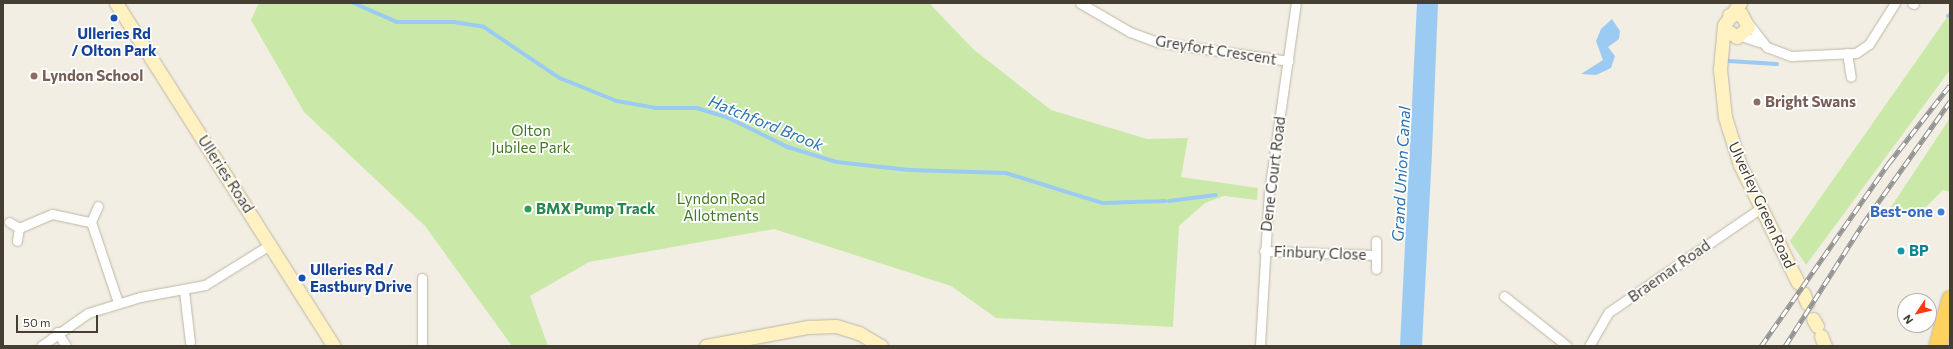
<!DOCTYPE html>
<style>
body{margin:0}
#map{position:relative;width:1953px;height:349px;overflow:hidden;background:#f2eee3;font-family:Commissioner,sans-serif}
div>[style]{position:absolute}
.green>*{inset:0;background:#cae9a9}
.water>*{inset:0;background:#9bcbf3}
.stream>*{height:3.5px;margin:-1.75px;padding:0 1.75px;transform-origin:1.75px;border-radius:1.75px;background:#9bcbf3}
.roads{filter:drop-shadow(0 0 1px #beb6a5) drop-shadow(0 0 1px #beb6a5)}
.street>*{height:9px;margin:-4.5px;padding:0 4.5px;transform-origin:4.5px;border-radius:4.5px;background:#fff}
.secondary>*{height:13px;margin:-6.5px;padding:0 6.5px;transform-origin:6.5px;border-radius:6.5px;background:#fff2c0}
.highway>*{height:17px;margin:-8.5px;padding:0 8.5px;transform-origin:8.5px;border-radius:8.5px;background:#ffd161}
.rail>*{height:4.5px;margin-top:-2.25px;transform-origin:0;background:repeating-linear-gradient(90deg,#fff 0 9px,#939393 0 18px);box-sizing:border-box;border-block:1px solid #939393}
.dots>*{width:11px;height:11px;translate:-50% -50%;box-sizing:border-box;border:2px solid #fff;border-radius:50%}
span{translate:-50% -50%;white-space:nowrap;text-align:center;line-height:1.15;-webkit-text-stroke:3.5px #fff;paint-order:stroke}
.transit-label{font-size:15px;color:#164399;font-weight:700}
.left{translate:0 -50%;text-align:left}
.street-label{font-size:15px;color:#443e33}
.education-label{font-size:15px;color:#785e54;font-weight:700}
.park-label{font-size:15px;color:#417725}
.leisure-label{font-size:15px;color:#27864d;font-weight:700}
.shop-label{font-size:15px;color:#366cbe;font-weight:700}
.right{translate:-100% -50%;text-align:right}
.culture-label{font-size:15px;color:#0d838f;font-weight:700}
.water-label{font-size:16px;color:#2973b3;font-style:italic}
.frame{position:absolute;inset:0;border:4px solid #443e33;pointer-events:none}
.north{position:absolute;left:1897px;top:293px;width:40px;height:40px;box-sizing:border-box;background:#fff;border:1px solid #b4b2ad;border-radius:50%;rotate:235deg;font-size:11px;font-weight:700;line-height:16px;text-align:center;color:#443e33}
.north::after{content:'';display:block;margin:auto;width:14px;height:18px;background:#ff3b0d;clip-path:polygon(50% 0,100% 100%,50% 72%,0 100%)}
.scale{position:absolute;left:16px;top:315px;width:82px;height:18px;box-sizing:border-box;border:2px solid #443e33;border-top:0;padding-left:5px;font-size:12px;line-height:14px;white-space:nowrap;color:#443e33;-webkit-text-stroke:3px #fff;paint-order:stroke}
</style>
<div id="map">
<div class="green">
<div style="clip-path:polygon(259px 3px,929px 3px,973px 49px,1051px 110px,1147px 139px,1188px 138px,1181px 177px,1258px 188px,1257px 200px,1224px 196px,1205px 203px,1179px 226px,1173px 327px,996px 318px,951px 286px,774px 229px,589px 262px,530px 296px,548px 346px,512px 346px,425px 226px,304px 112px,251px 20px)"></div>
<div style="clip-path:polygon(1950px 13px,1950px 70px,1806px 265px,1790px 241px)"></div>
<div style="clip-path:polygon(1950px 118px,1950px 192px,1943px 190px,1926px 207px,1885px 216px)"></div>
</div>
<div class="water">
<div style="clip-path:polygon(1417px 3px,1438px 3px,1432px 153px,1422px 346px,1400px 346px)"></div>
<div style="clip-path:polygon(1612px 19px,1620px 31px,1619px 39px,1608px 47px,1615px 56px,1611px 68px,1596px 75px,1581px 74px,1603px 60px,1596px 41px,1601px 29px)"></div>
</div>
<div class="stream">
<div style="left:354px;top:3px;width:47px;rotate:23.8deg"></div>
<div style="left:397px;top:22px;width:57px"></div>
<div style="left:454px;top:22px;width:30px;rotate:9deg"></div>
<div style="left:484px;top:27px;width:92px;rotate:33.9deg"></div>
<div style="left:560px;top:78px;width:61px;rotate:22deg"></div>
<div style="left:617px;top:101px;width:39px;rotate:10deg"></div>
<div style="left:655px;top:108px;width:42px"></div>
<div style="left:697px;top:108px;width:34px;rotate:17deg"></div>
<div style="left:729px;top:118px;width:66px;rotate:26.2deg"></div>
<div style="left:788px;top:147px;width:51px;rotate:17deg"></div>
<div style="left:837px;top:162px;width:72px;rotate:6.3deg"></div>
<div style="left:909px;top:170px;width:97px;rotate:1.8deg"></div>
<div style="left:1006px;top:173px;width:102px;rotate:17.2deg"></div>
<div style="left:1103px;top:203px;width:62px;rotate:-1.8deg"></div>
<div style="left:1948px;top:16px;width:2px;rotate:-27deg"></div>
<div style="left:1729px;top:61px;width:48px;rotate:3.6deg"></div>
<div style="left:1169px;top:201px;width:47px;rotate:-7.3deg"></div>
</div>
<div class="roads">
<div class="street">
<div style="left:1080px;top:3px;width:58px;rotate:30.1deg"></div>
<div style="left:1130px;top:32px;width:29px;rotate:20deg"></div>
<div style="left:1157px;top:42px;width:133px;rotate:8.2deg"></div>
<div style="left:1912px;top:3px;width:2px;rotate:27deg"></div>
<div style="left:1748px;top:23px;width:31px;rotate:52deg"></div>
<div style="left:1767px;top:47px;width:26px;rotate:21deg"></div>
<div style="left:1791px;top:56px;width:65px;rotate:-2.6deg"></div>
<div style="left:1856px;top:53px;width:16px;rotate:-35deg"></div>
<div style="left:1869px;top:44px;width:49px;rotate:-57.6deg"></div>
<div style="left:1741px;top:36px;width:20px;rotate:18deg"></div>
<div style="left:1847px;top:53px;width:24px;rotate:81deg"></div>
<div style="left:98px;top:206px;width:17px;rotate:114deg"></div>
<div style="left:91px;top:222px;width:84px;rotate:71.4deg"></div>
<div style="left:9px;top:222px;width:12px;rotate:31deg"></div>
<div style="left:19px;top:228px;width:13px;rotate:99deg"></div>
<div style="left:19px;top:228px;width:36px;rotate:-23deg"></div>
<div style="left:52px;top:214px;width:40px;rotate:12deg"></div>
<div style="left:1264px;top:251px;width:112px;rotate:2deg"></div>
<div style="left:1376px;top:269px;width:28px;rotate:-90deg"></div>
<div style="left:422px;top:278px;width:68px;rotate:90deg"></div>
<div style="left:184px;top:291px;width:51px;rotate:83.3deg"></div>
<div style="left:1504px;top:296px;width:80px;rotate:38.4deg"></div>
<div style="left:57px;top:332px;width:17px;rotate:57deg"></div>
<div style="left:41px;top:346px;width:57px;rotate:-35.1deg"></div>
<div style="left:88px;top:313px;width:54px;rotate:-17.1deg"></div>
<div style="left:140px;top:297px;width:66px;rotate:-10.5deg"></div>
<div style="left:205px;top:285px;width:78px;rotate:-31.8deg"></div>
<div style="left:1260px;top:346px;width:154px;rotate:-86.7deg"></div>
<div style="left:1269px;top:192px;width:191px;rotate:-81.9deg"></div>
<div style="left:1589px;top:346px;width:39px;rotate:-60deg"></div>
<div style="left:1609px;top:312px;width:184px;rotate:-34.4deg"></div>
</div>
<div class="secondary">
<div style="left:116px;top:3px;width:406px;rotate:57.6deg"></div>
<div style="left:1740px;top:3px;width:27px;rotate:126deg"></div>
<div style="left:1724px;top:25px;width:44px;rotate:95.2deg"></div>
<div style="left:1720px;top:69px;width:48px;rotate:84.1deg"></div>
<div style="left:1725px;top:117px;width:50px;rotate:72.6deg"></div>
<div style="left:1740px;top:165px;width:131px;rotate:63.8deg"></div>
<div style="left:1725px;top:29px;width:14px;rotate:34deg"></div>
<div style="left:1737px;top:37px;width:15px;rotate:-42deg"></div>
<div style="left:1748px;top:27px;width:15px;rotate:-118deg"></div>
<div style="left:1741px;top:14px;width:12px;rotate:175deg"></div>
<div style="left:1803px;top:293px;width:11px;rotate:68deg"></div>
<div style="left:1813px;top:319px;width:8px;rotate:60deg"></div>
<div style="left:1821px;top:336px;width:11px;rotate:68deg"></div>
<div style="left:706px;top:346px;width:104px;rotate:-10.6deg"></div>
<div style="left:808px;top:327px;width:28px;rotate:-2deg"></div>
<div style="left:836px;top:326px;width:24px;rotate:17deg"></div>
<div style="left:859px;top:333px;width:26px;rotate:31deg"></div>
</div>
<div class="highway">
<div style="left:1937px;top:346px;width:49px;rotate:-74.5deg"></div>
</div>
</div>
<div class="rail">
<div style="left:1761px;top:346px;width:222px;rotate:-55.1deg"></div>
<div style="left:1888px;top:164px;width:100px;rotate:-51.9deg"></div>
<div style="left:1785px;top:346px;width:143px;rotate:-57.5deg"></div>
<div style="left:1862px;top:225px;width:152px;rotate:-54.6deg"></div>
</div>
<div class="dots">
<div style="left:114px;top:18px;background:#1a4fb4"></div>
<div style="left:34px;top:76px;background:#8d6e63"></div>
<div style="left:1757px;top:102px;background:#8d6e63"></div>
<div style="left:528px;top:209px;background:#2e9e5b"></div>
<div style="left:1941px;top:212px;background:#3f7fe0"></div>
<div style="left:1901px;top:251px;background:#0f9aa8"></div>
<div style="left:302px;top:278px;background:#1a4fb4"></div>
</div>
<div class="transit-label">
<span style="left:114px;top:42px">Ulleries Rd<br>/ Olton Park</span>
<span class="left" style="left:310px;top:278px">Ulleries Rd /<br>Eastbury Drive</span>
</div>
<div class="street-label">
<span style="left:1216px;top:50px;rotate:9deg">Greyfort Crescent</span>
<span style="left:226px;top:174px;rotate:57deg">Ulleries Road</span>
<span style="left:1273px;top:174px;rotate:-83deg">Dene Court Road</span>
<span style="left:1762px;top:205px;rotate:65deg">Ulverley Green Road</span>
<span style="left:1320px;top:253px;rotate:2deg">Finbury Close</span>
<span style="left:1669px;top:271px;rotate:-35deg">Braemar Road</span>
</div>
<div class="education-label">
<span class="left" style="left:42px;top:76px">Lyndon School</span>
<span class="left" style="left:1765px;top:102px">Bright Swans</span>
</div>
<div class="park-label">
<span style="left:531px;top:139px">Olton<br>Jubilee Park</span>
<span style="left:721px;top:207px">Lyndon Road<br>Allotments</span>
</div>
<div class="leisure-label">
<span class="left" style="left:536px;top:209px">BMX Pump Track</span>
</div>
<div class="shop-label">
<span class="right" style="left:1933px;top:212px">Best-one</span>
</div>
<div class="culture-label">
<span class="left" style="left:1909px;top:251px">BP</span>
</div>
<div class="water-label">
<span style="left:766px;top:123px;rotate:22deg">Hatchford Brook</span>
<span style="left:1401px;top:174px;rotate:-87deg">Grand Union Canal</span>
</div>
<div class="frame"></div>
<div class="north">N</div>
<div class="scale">50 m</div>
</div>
